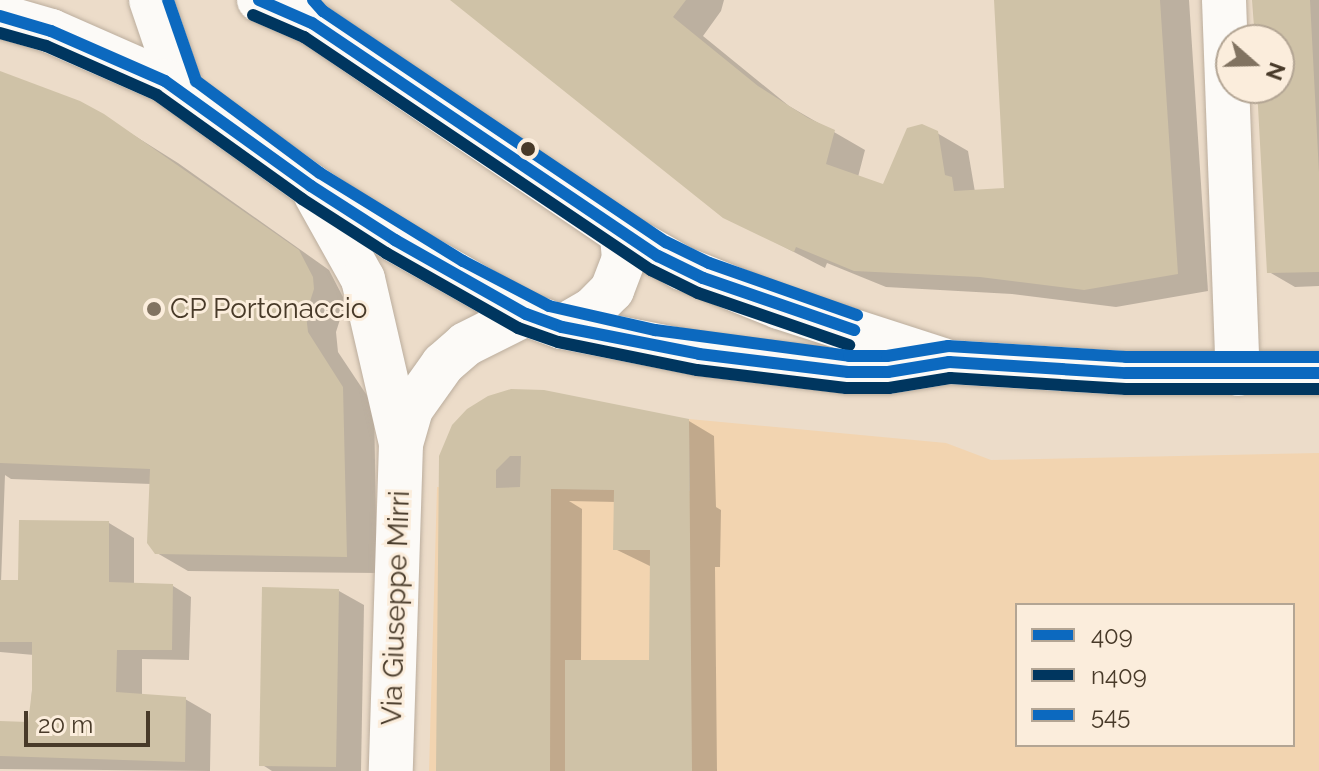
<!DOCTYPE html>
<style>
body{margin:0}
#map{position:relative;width:1319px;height:771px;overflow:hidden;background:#ecdcc9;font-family:Raleway,sans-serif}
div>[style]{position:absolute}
.built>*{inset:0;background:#f2d4b0}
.shadow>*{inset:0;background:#0003}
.building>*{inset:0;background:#cfc2a7}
.roads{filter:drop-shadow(0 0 2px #bbad9d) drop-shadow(0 0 2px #bbad9d)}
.minor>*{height:44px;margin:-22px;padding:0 22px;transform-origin:22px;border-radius:22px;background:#fcfaf7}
.major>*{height:44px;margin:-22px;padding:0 22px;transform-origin:22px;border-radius:22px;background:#fcfaf7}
.bus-1>*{height:12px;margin:-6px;padding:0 6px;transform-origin:6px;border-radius:6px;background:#0c69bf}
.bus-2>*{height:12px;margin:-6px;padding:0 6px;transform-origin:6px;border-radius:6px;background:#00365f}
.bus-3>*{height:12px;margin:-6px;padding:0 6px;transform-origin:6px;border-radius:6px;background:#0c69bf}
.dots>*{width:22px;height:22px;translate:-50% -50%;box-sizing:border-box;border:4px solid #fbeddc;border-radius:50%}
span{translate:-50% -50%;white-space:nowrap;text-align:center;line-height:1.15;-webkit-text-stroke:6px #fbeddc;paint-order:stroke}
.poi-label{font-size:28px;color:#483a29}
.left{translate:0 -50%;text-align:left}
.street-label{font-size:28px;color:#483a29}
.legend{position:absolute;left:1015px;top:603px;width:280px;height:144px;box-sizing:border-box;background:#fbeddc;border:2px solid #b3a594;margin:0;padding:10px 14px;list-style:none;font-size:24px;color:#483a29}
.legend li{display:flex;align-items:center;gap:16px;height:40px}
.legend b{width:40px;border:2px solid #b3a594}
.north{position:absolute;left:1215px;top:24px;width:80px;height:80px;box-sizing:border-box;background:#fbeddc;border:2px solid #b3a594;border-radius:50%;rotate:110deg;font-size:22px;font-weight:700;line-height:32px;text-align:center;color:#483a29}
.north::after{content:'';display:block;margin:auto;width:28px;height:36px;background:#817361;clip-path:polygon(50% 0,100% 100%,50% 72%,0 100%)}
.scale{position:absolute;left:24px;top:711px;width:126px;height:36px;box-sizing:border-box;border:4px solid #483a29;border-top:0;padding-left:10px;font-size:24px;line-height:28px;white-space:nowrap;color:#483a29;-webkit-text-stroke:6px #fbeddc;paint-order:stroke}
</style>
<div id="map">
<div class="built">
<div style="clip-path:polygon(evenodd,689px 419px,946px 443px,991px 460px,1319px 453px,1319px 771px,429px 771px,437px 487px,690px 491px,689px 419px,1017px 605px,1293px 605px,1293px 745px,1017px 745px,1017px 605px)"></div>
</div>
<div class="shadow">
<div style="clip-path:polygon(453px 0,724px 0,721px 11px,703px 36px,789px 106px,865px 150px,858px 177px,884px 186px,937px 133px,968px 151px,975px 192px,1006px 190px,996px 0,1189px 0,1208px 291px,1116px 307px,1012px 294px,886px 287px,827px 263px,825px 268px,724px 216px)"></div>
<div style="clip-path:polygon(1255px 0,1319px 0,1319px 286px,1295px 287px,1269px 272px,1259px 88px,1279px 88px,1279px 40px,1257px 40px)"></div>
<div style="clip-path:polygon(0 75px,111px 121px,178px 163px,329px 270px,343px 297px,344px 307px,336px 332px,338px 352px,374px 406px,377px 573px,188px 571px,157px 553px,151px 484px,11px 479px,5px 475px,1px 582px,20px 582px,109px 523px,134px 538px,134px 585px,173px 586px,191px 597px,189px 660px,142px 659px,142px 695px,185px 699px,211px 714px,210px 771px,0 769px,0 723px,30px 724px,34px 655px,0 652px)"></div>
<div style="clip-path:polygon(evenodd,689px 421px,714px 436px,716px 507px,721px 510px,720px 567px,715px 567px,717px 771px,438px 771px,441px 457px,689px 421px,569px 501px,616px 502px,615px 549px,652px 567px,651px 662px,581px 662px,582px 509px,569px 501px)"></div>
<div style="clip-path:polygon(339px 591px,364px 605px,361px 771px,272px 771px,261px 764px)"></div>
</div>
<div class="building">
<div style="clip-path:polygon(450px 0,686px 0,673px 17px,758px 86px,808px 118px,835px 130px,826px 164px,883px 184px,907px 128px,922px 124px,938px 131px,945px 175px,952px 177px,954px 191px,1004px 188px,994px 0,1160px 0,1178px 274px,1084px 290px,980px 277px,854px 271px,796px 247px,794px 252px,723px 218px)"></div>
<div style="clip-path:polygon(1252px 0,1310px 0,1319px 173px,1319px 272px,1267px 273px,1257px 88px,1279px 88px,1279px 40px,1255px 40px)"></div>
<div style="clip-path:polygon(0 71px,80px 101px,104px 114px,299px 250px,313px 277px,314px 289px,306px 314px,308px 332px,343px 387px,347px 557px,155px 554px,147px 543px,150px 469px,0 463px)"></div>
<div style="clip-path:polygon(evenodd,511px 389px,544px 390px,689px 419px,692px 771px,565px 771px,565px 660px,649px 660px,650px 550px,613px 550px,614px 490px,551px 489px,550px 771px,436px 771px,439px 456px,452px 425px,467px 409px,488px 396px,511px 389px,510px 456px,521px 456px,520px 487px,496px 488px,496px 470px,510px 456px)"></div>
<div style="clip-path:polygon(19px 520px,109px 521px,109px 582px,173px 584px,172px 650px,117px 650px,116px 692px,186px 697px,185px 762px,0 756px,0 721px,28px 722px,32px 691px,32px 642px,0 642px,0 580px,18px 580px)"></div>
<div style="clip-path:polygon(262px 587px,339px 589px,336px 767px,259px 766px)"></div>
</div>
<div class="roads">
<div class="minor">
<div style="left:151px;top:0;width:96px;rotate:71.2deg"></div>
<div style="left:1224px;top:0;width:374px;rotate:87.9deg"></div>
<div style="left:562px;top:327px;width:36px;rotate:-30deg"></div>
<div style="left:593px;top:309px;width:27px;rotate:-45deg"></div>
<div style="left:612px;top:290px;width:33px;rotate:-69deg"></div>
<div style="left:624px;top:259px;width:25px;rotate:-95deg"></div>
<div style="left:401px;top:444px;width:36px;rotate:-74deg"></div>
<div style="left:411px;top:409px;width:55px;rotate:-54.6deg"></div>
<div style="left:443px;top:364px;width:30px;rotate:-41deg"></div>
<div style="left:466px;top:344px;width:67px;rotate:-26.6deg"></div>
</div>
<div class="major">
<div style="left:259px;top:0;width:58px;rotate:23.5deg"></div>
<div style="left:312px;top:23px;width:375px;rotate:34.2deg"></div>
<div style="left:622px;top:234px;width:69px;rotate:29.5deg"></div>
<div style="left:682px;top:268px;width:105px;rotate:21.9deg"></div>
<div style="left:779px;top:307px;width:172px;rotate:17.9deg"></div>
<div style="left:0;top:16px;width:53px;rotate:16.4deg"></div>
<div style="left:51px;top:31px;width:124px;rotate:23.7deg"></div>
<div style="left:165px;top:81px;width:180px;rotate:35.7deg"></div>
<div style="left:311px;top:186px;width:100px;rotate:32.7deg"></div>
<div style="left:395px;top:240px;width:150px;rotate:29.5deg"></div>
<div style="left:526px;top:314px;width:38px;rotate:20deg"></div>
<div style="left:562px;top:327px;width:140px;rotate:11.1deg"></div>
<div style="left:699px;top:354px;width:150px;rotate:6.9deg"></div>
<div style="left:848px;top:372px;width:40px"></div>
<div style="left:888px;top:372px;width:62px;rotate:-9.3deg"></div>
<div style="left:949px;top:362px;width:177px;rotate:3.6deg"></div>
<div style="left:1126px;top:373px;width:193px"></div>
<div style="left:316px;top:195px;width:96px;rotate:60.8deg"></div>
<div style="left:363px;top:279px;width:169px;rotate:77deg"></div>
<div style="left:401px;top:444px;width:327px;rotate:91.8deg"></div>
</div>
</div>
<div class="bus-1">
<div style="left:259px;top:0;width:58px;rotate:23.5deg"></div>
<div style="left:312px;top:23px;width:417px;rotate:34deg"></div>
<div style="left:658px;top:256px;width:50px;rotate:26.1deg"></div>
<div style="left:703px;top:278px;width:160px;rotate:19deg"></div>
<div style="left:0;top:16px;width:53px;rotate:16.4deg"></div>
<div style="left:51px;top:31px;width:124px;rotate:23.7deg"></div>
<div style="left:165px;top:81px;width:180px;rotate:35.7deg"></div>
<div style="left:311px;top:186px;width:100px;rotate:32.7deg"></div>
<div style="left:395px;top:240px;width:150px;rotate:29.5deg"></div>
<div style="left:526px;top:314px;width:38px;rotate:20deg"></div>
<div style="left:562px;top:327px;width:140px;rotate:11.1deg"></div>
<div style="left:699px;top:354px;width:150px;rotate:6.9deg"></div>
<div style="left:848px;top:372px;width:40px"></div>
<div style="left:888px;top:372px;width:62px;rotate:-9.3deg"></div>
<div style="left:949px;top:362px;width:177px;rotate:3.6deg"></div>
<div style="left:1126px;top:373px;width:193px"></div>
</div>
<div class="bus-2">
<div style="left:253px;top:15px;width:56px;rotate:23.3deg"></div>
<div style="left:304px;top:37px;width:418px;rotate:33.9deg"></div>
<div style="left:651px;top:270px;width:52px;rotate:26.1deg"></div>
<div style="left:698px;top:293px;width:160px;rotate:19deg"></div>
<div style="left:0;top:33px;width:48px;rotate:15.8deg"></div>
<div style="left:46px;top:46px;width:121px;rotate:23.8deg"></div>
<div style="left:157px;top:95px;width:178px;rotate:35.6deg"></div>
<div style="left:302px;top:199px;width:100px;rotate:32.7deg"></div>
<div style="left:386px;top:253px;width:152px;rotate:29.6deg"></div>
<div style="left:518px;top:328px;width:42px;rotate:19.3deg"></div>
<div style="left:558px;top:342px;width:142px;rotate:11.4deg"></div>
<div style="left:697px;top:370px;width:150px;rotate:6.9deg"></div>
<div style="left:846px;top:388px;width:43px"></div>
<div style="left:889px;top:388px;width:62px;rotate:-9.3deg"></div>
<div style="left:950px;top:378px;width:176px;rotate:3.6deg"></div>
<div style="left:1126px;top:389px;width:193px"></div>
</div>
<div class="bus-3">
<div style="left:168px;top:0;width:86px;rotate:70.9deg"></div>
<div style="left:196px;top:81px;width:154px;rotate:36.6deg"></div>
<div style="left:320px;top:173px;width:168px;rotate:31.6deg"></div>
<div style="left:463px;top:261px;width:97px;rotate:27.6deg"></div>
<div style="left:549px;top:306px;width:109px;rotate:12.8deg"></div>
<div style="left:655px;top:330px;width:196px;rotate:7.6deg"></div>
<div style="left:849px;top:356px;width:38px"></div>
<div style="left:887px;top:356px;width:62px;rotate:-9.3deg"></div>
<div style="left:948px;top:346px;width:178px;rotate:3.5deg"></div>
<div style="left:1126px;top:357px;width:193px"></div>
<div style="left:313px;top:0;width:15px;rotate:48deg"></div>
<div style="left:323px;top:11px;width:414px;rotate:34deg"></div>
<div style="left:666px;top:242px;width:48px;rotate:26deg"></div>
<div style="left:709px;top:263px;width:157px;rotate:19.4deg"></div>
</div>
<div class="dots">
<div style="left:528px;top:149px;background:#483a29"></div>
<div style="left:154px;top:309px;background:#817361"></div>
</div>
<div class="poi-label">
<span class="left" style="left:170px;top:309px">CP Portonaccio</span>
</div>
<div class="street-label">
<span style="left:396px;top:608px;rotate:-88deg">Via Giuseppe Mirri</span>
</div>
<ul class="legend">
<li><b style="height:10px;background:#0c69bf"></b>409</li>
<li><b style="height:10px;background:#00365f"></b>n409</li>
<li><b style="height:10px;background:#0c69bf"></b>545</li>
</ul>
<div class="north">N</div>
<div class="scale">20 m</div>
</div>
